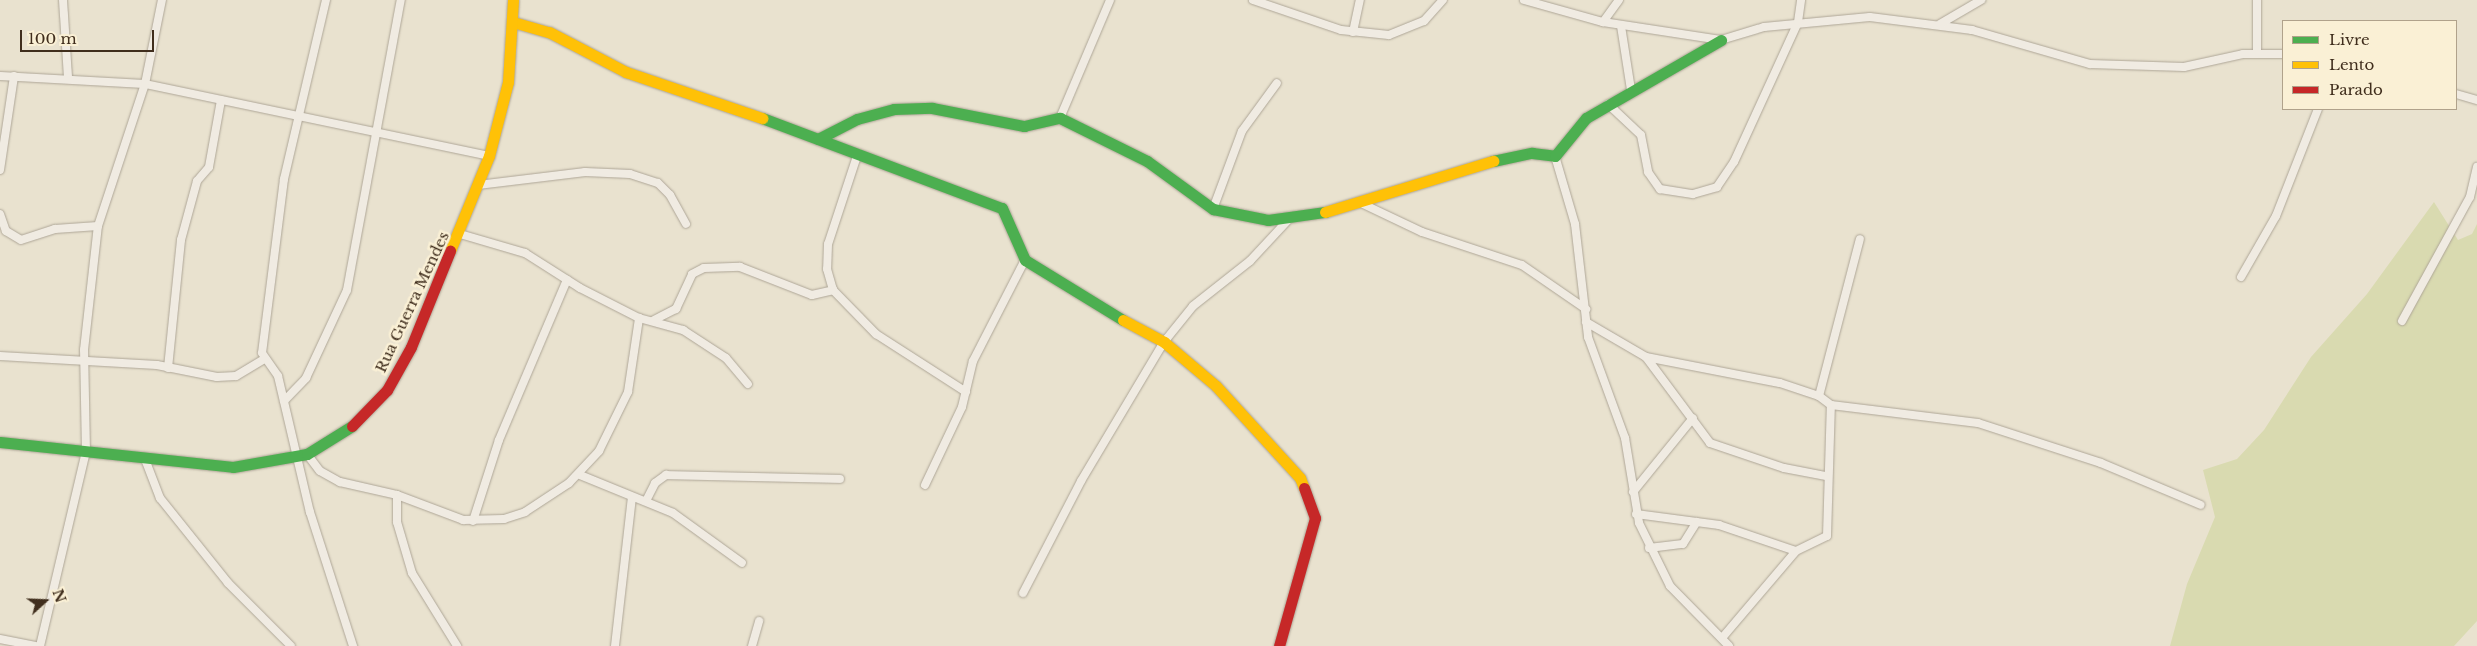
<!DOCTYPE html>
<style>
body{margin:0}
#map{position:relative;width:2477px;height:646px;overflow:hidden;background:#e9e2cf;font-family:"Libre Baskerville",serif}
div>[style]{position:absolute}
.green>*{inset:0;background:#d9dab0}
.roads{filter:drop-shadow(0 0 1px #aea697) drop-shadow(0 0 1px #aea697)}
.street>*{height:8px;margin:-4px;padding:0 4px;transform-origin:4px;border-radius:4px;background:#f0ebe2}
.fast>*{height:11px;margin:-5.5px;padding:0 5.5px;transform-origin:5.5px;border-radius:5.5px;background:#4caf50}
.slow>*{height:11px;margin:-5.5px;padding:0 5.5px;transform-origin:5.5px;border-radius:5.5px;background:#ffc107}
.jam>*{height:11px;margin:-5.5px;padding:0 5.5px;transform-origin:5.5px;border-radius:5.5px;background:#c62828}
span{translate:-50% -50%;white-space:nowrap;text-align:center;line-height:1.15;-webkit-text-stroke:5px #faf0d5;paint-order:stroke}
.street-label{font-size:15px;color:#402e1d}
.legend{position:absolute;left:2282px;top:20px;width:175px;height:90px;box-sizing:border-box;background:#faf0d5;border:1px solid #b0a28b;margin:0;padding:6px 9px;list-style:none;font-size:15px;color:#402e1d}
.legend li{display:flex;align-items:center;gap:10px;height:25px}
.legend b{width:25px;border:1px solid #b0a28b}
.north{position:absolute;left:20px;top:576px;width:50px;height:50px;-webkit-text-stroke:4px #faf0d5;paint-order:stroke;rotate:70deg;font-size:14px;font-weight:700;line-height:20px;text-align:center;color:#402e1d}
.north::after{content:'';display:block;margin:auto;width:18px;height:22px;background:#402e1d;clip-path:polygon(50% 0,100% 100%,50% 72%,0 100%)}
.scale{position:absolute;left:20px;top:30px;width:134px;height:22px;box-sizing:border-box;border:2px solid #402e1d;border-top:0;padding-left:6px;font-size:15px;line-height:18px;white-space:nowrap;color:#402e1d;-webkit-text-stroke:4px #faf0d5;paint-order:stroke}
</style>
<div id="map">
<div class="green">
<div style="clip-path:polygon(2434px 202px,2458px 240px,2472px 234px,2477px 224px,2477px 621px,2454px 646px,2170px 646px,2187px 584px,2215px 517px,2203px 470px,2237px 459px,2264px 430px,2311px 357px,2367px 294px)"></div>
</div>
<div class="roads">
<div class="street">
<div style="left:63px;top:0;width:77px;rotate:86.3deg"></div>
<div style="left:326px;top:0;width:184px;rotate:103.2deg"></div>
<div style="left:284px;top:179px;width:175px;rotate:97.2deg"></div>
<div style="left:262px;top:353px;width:28px;rotate:55deg"></div>
<div style="left:278px;top:376px;width:140px;rotate:76.8deg"></div>
<div style="left:310px;top:512px;width:141px;rotate:72.2deg"></div>
<div style="left:1253px;top:0;width:93px;rotate:18.8deg"></div>
<div style="left:1341px;top:30px;width:48px;rotate:5.9deg"></div>
<div style="left:1389px;top:35px;width:38px;rotate:-22deg"></div>
<div style="left:1424px;top:21px;width:28px;rotate:-48deg"></div>
<div style="left:1524px;top:0;width:82px;rotate:15.6deg"></div>
<div style="left:1603px;top:22px;width:119px;rotate:8.7deg"></div>
<div style="left:1721px;top:40px;width:45px;rotate:-16.8deg"></div>
<div style="left:1764px;top:27px;width:106px;rotate:-5.4deg"></div>
<div style="left:1870px;top:17px;width:103px;rotate:7.3deg"></div>
<div style="left:1972px;top:30px;width:123px;rotate:16.1deg"></div>
<div style="left:2090px;top:64px;width:94px;rotate:1.8deg"></div>
<div style="left:2184px;top:67px;width:60px;rotate:-12.4deg"></div>
<div style="left:2243px;top:54px;width:40px"></div>
<div style="left:1603px;top:22px;width:27px;rotate:-54deg"></div>
<div style="left:1940px;top:24px;width:48px;rotate:-30.3deg"></div>
<div style="left:1621px;top:26px;width:65px;rotate:81.1deg"></div>
<div style="left:1353px;top:32px;width:33px;rotate:-78deg"></div>
<div style="left:2257px;top:54px;width:54px;rotate:-90deg"></div>
<div style="left:0;top:76px;width:145px;rotate:3.2deg"></div>
<div style="left:145px;top:84px;width:351px;rotate:11.8deg"></div>
<div style="left:2456px;top:94px;width:22px;rotate:16deg"></div>
<div style="left:1608px;top:104px;width:45px;rotate:43.2deg"></div>
<div style="left:1641px;top:135px;width:38px;rotate:79deg"></div>
<div style="left:1648px;top:172px;width:21px;rotate:55deg"></div>
<div style="left:1660px;top:189px;width:33px;rotate:9deg"></div>
<div style="left:1693px;top:194px;width:25px;rotate:-16deg"></div>
<div style="left:1717px;top:187px;width:30px;rotate:-56deg"></div>
<div style="left:1734px;top:162px;width:154px;rotate:-65.4deg"></div>
<div style="left:1798px;top:22px;width:22px;rotate:-82deg"></div>
<div style="left:1060px;top:118px;width:128px;rotate:-67deg"></div>
<div style="left:858px;top:153px;width:96px;rotate:108.2deg"></div>
<div style="left:828px;top:244px;width:25px;rotate:92deg"></div>
<div style="left:827px;top:269px;width:22px;rotate:74deg"></div>
<div style="left:833px;top:290px;width:62px;rotate:45.7deg"></div>
<div style="left:876px;top:334px;width:107px;rotate:32.8deg"></div>
<div style="left:1555px;top:156px;width:71px;rotate:73.6deg"></div>
<div style="left:1575px;top:224px;width:114px;rotate:83.4deg"></div>
<div style="left:1588px;top:337px;width:108px;rotate:69.9deg"></div>
<div style="left:1625px;top:438px;width:86px;rotate:80.6deg"></div>
<div style="left:1639px;top:523px;width:70px;rotate:63.8deg"></div>
<div style="left:1670px;top:586px;width:84px;rotate:45.5deg"></div>
<div style="left:0;top:170px;width:95px;rotate:-81.5deg"></div>
<div style="left:478px;top:185px;width:108px;rotate:-6.9deg"></div>
<div style="left:585px;top:172px;width:45px;rotate:2.5deg"></div>
<div style="left:630px;top:174px;width:29px;rotate:18deg"></div>
<div style="left:658px;top:183px;width:17px;rotate:45deg"></div>
<div style="left:670px;top:195px;width:33px;rotate:61deg"></div>
<div style="left:1363px;top:204px;width:65px;rotate:25.4deg"></div>
<div style="left:1422px;top:232px;width:105px;rotate:18.3deg"></div>
<div style="left:1522px;top:265px;width:78px;rotate:34.5deg"></div>
<div style="left:1213px;top:209px;width:83px;rotate:-69.6deg"></div>
<div style="left:1242px;top:131px;width:59px;rotate:-53.9deg"></div>
<div style="left:0;top:214px;width:18px;rotate:71deg"></div>
<div style="left:6px;top:231px;width:17px;rotate:31deg"></div>
<div style="left:21px;top:240px;width:36px;rotate:-18deg"></div>
<div style="left:55px;top:229px;width:43px;rotate:-4deg"></div>
<div style="left:460px;top:234px;width:68px;rotate:16.3deg"></div>
<div style="left:525px;top:253px;width:65px;rotate:32.5deg"></div>
<div style="left:580px;top:288px;width:66px;rotate:27deg"></div>
<div style="left:639px;top:318px;width:46px;rotate:15.3deg"></div>
<div style="left:683px;top:330px;width:51px;rotate:33.1deg"></div>
<div style="left:726px;top:358px;width:34px;rotate:50deg"></div>
<div style="left:2241px;top:277px;width:70px;rotate:-60.2deg"></div>
<div style="left:2276px;top:216px;width:115px;rotate:-68.6deg"></div>
<div style="left:654px;top:320px;width:25px;rotate:-27deg"></div>
<div style="left:676px;top:309px;width:38px;rotate:-65deg"></div>
<div style="left:692px;top:274px;width:13px;rotate:-27deg"></div>
<div style="left:704px;top:268px;width:36px;rotate:-2deg"></div>
<div style="left:740px;top:267px;width:77px;rotate:21.3deg"></div>
<div style="left:812px;top:295px;width:22px;rotate:-13deg"></div>
<div style="left:2402px;top:321px;width:141px;rotate:-61.3deg"></div>
<div style="left:2470px;top:197px;width:31px;rotate:-77deg"></div>
<div style="left:1586px;top:322px;width:69px;rotate:30.3deg"></div>
<div style="left:1646px;top:357px;width:136px;rotate:11deg"></div>
<div style="left:1780px;top:383px;width:41px;rotate:18.4deg"></div>
<div style="left:1819px;top:396px;width:15px;rotate:37deg"></div>
<div style="left:1831px;top:405px;width:148px;rotate:7deg"></div>
<div style="left:1978px;top:423px;width:129px;rotate:18deg"></div>
<div style="left:2101px;top:463px;width:108px;rotate:22.8deg"></div>
<div style="left:0;top:356px;width:157px;rotate:3.3deg"></div>
<div style="left:157px;top:365px;width:61px;rotate:11.3deg"></div>
<div style="left:217px;top:377px;width:19px;rotate:-3deg"></div>
<div style="left:236px;top:376px;width:33px;rotate:-31deg"></div>
<div style="left:1646px;top:357px;width:107px;rotate:53.3deg"></div>
<div style="left:1710px;top:443px;width:78px;rotate:18.7deg"></div>
<div style="left:1784px;top:468px;width:43px;rotate:10.8deg"></div>
<div style="left:168px;top:368px;width:129px;rotate:-84.2deg"></div>
<div style="left:181px;top:240px;width:61px;rotate:-74.8deg"></div>
<div style="left:197px;top:181px;width:18px;rotate:-49deg"></div>
<div style="left:209px;top:167px;width:68px;rotate:-79.8deg"></div>
<div style="left:1819px;top:396px;width:162px;rotate:-75.4deg"></div>
<div style="left:284px;top:401px;width:32px;rotate:-46deg"></div>
<div style="left:306px;top:378px;width:97px;rotate:-65deg"></div>
<div style="left:347px;top:290px;width:295px;rotate:-79.5deg"></div>
<div style="left:307px;top:454px;width:21px;rotate:53deg"></div>
<div style="left:320px;top:471px;width:23px;rotate:29deg"></div>
<div style="left:340px;top:482px;width:58px;rotate:12.8deg"></div>
<div style="left:397px;top:495px;width:27px;rotate:90deg"></div>
<div style="left:397px;top:522px;width:53px;rotate:73.6deg"></div>
<div style="left:412px;top:573px;width:86px;rotate:58.3deg"></div>
<div style="left:145px;top:459px;width:42px;rotate:69deg"></div>
<div style="left:160px;top:498px;width:109px;rotate:51.3deg"></div>
<div style="left:228px;top:583px;width:89px;rotate:45deg"></div>
<div style="left:580px;top:475px;width:100px;rotate:22.2deg"></div>
<div style="left:673px;top:513px;width:85px;rotate:35.9deg"></div>
<div style="left:925px;top:485px;width:86px;rotate:-64.6deg"></div>
<div style="left:962px;top:407px;width:47px;rotate:-76.6deg"></div>
<div style="left:973px;top:361px;width:114px;rotate:-62.8deg"></div>
<div style="left:1633px;top:492px;width:95px;rotate:-51deg"></div>
<div style="left:397px;top:495px;width:71px;rotate:20.7deg"></div>
<div style="left:463px;top:520px;width:41px;rotate:-1.4deg"></div>
<div style="left:504px;top:519px;width:22px;rotate:-18deg"></div>
<div style="left:525px;top:512px;width:53px;rotate:-33.4deg"></div>
<div style="left:569px;top:483px;width:44px;rotate:-46.8deg"></div>
<div style="left:599px;top:451px;width:66px;rotate:-63.8deg"></div>
<div style="left:628px;top:392px;width:75px;rotate:-81.5deg"></div>
<div style="left:646px;top:501px;width:20px;rotate:-63deg"></div>
<div style="left:655px;top:483px;width:14px;rotate:-36deg"></div>
<div style="left:666px;top:475px;width:174px;rotate:1.3deg"></div>
<div style="left:1636px;top:514px;width:84px;rotate:7.5deg"></div>
<div style="left:1719px;top:525px;width:81px;rotate:18.7deg"></div>
<div style="left:473px;top:521px;width:85px;rotate:-72.2deg"></div>
<div style="left:499px;top:440px;width:174px;rotate:-67deg"></div>
<div style="left:1649px;top:548px;width:34px;rotate:-7deg"></div>
<div style="left:1683px;top:544px;width:26px;rotate:-58deg"></div>
<div style="left:1023px;top:593px;width:126px;rotate:-62.6deg"></div>
<div style="left:1081px;top:481px;width:162px;rotate:-59.2deg"></div>
<div style="left:1164px;top:342px;width:46px;rotate:-51.1deg"></div>
<div style="left:1193px;top:306px;width:73px;rotate:-38.3deg"></div>
<div style="left:1250px;top:261px;width:57px;rotate:-47.1deg"></div>
<div style="left:1722px;top:638px;width:114px;rotate:-49.6deg"></div>
<div style="left:1796px;top:551px;width:34px;rotate:-26deg"></div>
<div style="left:1827px;top:536px;width:131px;rotate:-88.3deg"></div>
<div style="left:0;top:639px;width:36px;rotate:11deg"></div>
<div style="left:40px;top:646px;width:199px;rotate:-76.7deg"></div>
<div style="left:86px;top:452px;width:102px;rotate:-91.1deg"></div>
<div style="left:84px;top:350px;width:125px;rotate:-83.6deg"></div>
<div style="left:98px;top:226px;width:150px;rotate:-71.7deg"></div>
<div style="left:145px;top:84px;width:86px;rotate:-78.6deg"></div>
<div style="left:615px;top:646px;width:150px;rotate:-83.5deg"></div>
<div style="left:752px;top:646px;width:26px;rotate:-74deg"></div>
</div>
<div class="fast">
<div style="left:762px;top:118px;width:256px;rotate:20.6deg"></div>
<div style="left:1002px;top:208px;width:57px;rotate:66.1deg"></div>
<div style="left:1025px;top:260px;width:115px;rotate:31.5deg"></div>
<div style="left:818px;top:139px;width:44px;rotate:-27.1deg"></div>
<div style="left:857px;top:119px;width:38px;rotate:-15deg"></div>
<div style="left:894px;top:109px;width:38px;rotate:-2deg"></div>
<div style="left:932px;top:108px;width:94px;rotate:11.1deg"></div>
<div style="left:1024px;top:126px;width:37px;rotate:-13deg"></div>
<div style="left:1060px;top:118px;width:97px;rotate:26.3deg"></div>
<div style="left:1147px;top:161px;width:82px;rotate:36deg"></div>
<div style="left:1213px;top:209px;width:56px;rotate:11.3deg"></div>
<div style="left:1268px;top:220px;width:58px;rotate:-8deg"></div>
<div style="left:1493px;top:161px;width:40px;rotate:-12deg"></div>
<div style="left:1532px;top:153px;width:23px;rotate:7deg"></div>
<div style="left:1555px;top:156px;width:49px;rotate:-50.8deg"></div>
<div style="left:1586px;top:118px;width:156px;rotate:-30deg"></div>
<div style="left:0;top:442px;width:234px;rotate:6.1deg"></div>
<div style="left:233px;top:467px;width:75px;rotate:-10deg"></div>
<div style="left:307px;top:454px;width:53px;rotate:-31.9deg"></div>
</div>
<div class="slow">
<div style="left:513px;top:22px;width:37px;rotate:16deg"></div>
<div style="left:549px;top:32px;width:87px;rotate:27.5deg"></div>
<div style="left:626px;top:72px;width:144px;rotate:18.7deg"></div>
<div style="left:1325px;top:212px;width:176px;rotate:-16.9deg"></div>
<div style="left:450px;top:251px;width:103px;rotate:-67.7deg"></div>
<div style="left:489px;top:156px;width:76px;rotate:-75.6deg"></div>
<div style="left:508px;top:82px;width:82px;rotate:-86.5deg"></div>
<div style="left:1123px;top:320px;width:47px;rotate:28.2deg"></div>
<div style="left:1164px;top:342px;width:68px;rotate:40.2deg"></div>
<div style="left:1216px;top:386px;width:125px;rotate:47.6deg"></div>
<div style="left:1300px;top:478px;width:11px;rotate:68deg"></div>
</div>
<div class="jam">
<div style="left:352px;top:426px;width:50px;rotate:-45.8deg"></div>
<div style="left:387px;top:390px;width:49px;rotate:-60.8deg"></div>
<div style="left:411px;top:347px;width:104px;rotate:-67.9deg"></div>
<div style="left:1279px;top:646px;width:133px;rotate:-74.3deg"></div>
<div style="left:1315px;top:518px;width:32px;rotate:-110deg"></div>
</div>
</div>
<div class="street-label">
<span style="left:412px;top:302px;rotate:-65deg">Rua Guerra Mendes</span>
</div>
<ul class="legend">
<li><b style="height:6px;background:#4caf50"></b>Livre</li>
<li><b style="height:6px;background:#ffc107"></b>Lento</li>
<li><b style="height:6px;background:#c62828"></b>Parado</li>
</ul>
<div class="north">N</div>
<div class="scale">100 m</div>
</div>
